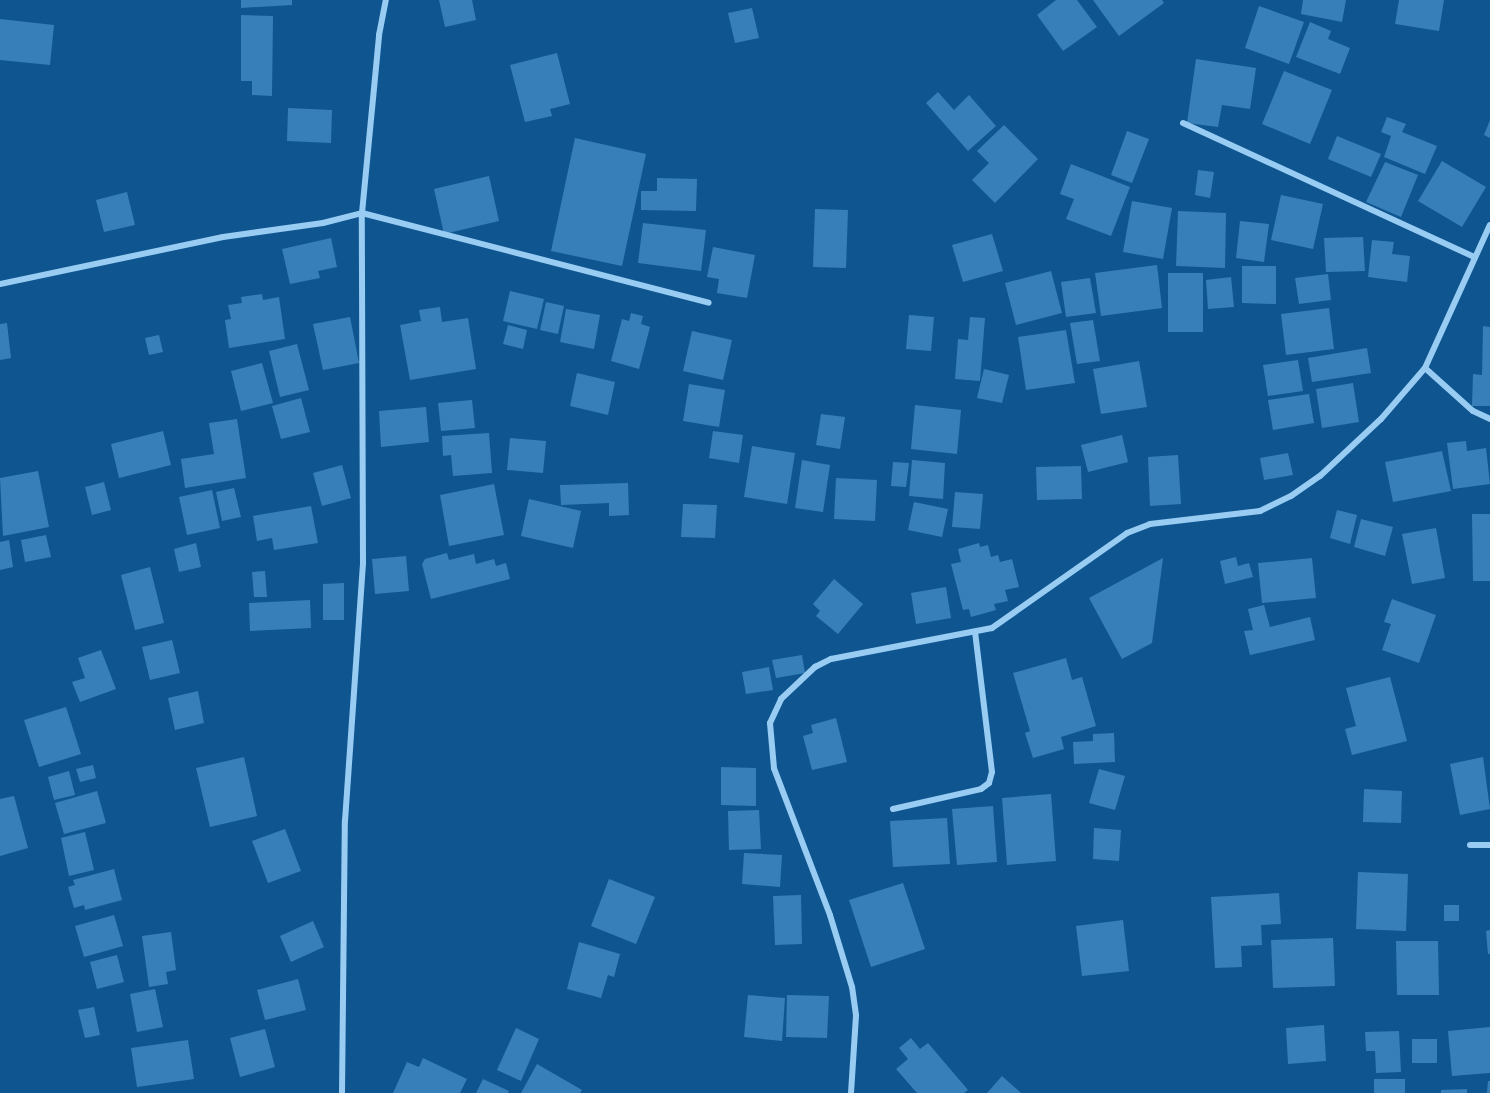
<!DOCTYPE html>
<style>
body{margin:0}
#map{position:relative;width:1490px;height:1093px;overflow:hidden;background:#0f5690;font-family:"Noto Sans",sans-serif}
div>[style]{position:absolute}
.building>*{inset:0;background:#377fb9}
.street>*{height:6px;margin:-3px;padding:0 3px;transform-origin:3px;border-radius:3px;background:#99ccf3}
span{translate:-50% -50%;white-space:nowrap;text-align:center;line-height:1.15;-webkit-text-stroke:4.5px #0f5690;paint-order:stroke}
</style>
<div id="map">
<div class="building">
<div style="clip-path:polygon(241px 0,292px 0,292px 5px,241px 8px)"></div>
<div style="clip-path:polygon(439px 0,472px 0,476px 20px,445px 27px)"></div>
<div style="clip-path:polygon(1056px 0,1077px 0,1097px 27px,1063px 51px,1037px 15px)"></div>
<div style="clip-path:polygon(1093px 0,1162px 0,1164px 3px,1119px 36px)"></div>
<div style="clip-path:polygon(1303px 0,1346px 0,1342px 22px,1301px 14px)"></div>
<div style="clip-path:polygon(1399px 0,1444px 0,1439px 31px,1395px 24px)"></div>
<div style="clip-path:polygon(1259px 6px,1304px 22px,1289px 64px,1245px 48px)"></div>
<div style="clip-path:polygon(752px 8px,759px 38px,735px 43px,728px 13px)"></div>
<div style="clip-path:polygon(241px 15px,273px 16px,272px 96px,252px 95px,252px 81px,241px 81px)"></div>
<div style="clip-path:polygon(0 19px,54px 25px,50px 65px,0 60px)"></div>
<div style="clip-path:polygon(1310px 22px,1331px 31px,1328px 39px,1350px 48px,1340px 74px,1296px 57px)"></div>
<div style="clip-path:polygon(557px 53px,570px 104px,550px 109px,552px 116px,525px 122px,510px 65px)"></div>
<div style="clip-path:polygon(1196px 59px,1256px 68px,1250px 109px,1222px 105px,1218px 127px,1187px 123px)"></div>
<div style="clip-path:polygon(1284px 71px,1332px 90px,1310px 144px,1262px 124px)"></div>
<div style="clip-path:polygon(938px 92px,954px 110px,969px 95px,996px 126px,968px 151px,926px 103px)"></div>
<div style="clip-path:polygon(288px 108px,332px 110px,331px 143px,287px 141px)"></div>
<div style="clip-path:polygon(1387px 117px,1406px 124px,1402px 132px,1437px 146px,1425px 174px,1384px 157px,1391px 136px,1381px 132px)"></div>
<div style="clip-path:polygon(1490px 120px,1490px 138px,1484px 135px)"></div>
<div style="clip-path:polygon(1004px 125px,1038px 159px,995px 203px,972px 180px,989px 163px,977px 151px)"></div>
<div style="clip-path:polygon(1127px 131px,1149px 139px,1132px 183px,1111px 175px)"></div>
<div style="clip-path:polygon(1337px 136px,1381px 154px,1371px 177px,1328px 159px)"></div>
<div style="clip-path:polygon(575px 138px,646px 154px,622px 266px,551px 251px)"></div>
<div style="clip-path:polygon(1442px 161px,1486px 187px,1462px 227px,1418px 201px)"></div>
<div style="clip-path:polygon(1385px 162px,1418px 175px,1401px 217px,1366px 202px)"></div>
<div style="clip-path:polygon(1071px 164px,1130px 187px,1111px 236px,1066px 219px,1074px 199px,1060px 194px)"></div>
<div style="clip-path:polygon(1198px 170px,1214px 172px,1210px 198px,1195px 195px)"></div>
<div style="clip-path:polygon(489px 176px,499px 221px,444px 234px,434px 189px)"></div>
<div style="clip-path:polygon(657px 178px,697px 179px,696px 211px,641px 210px,641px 191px,657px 191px)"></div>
<div style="clip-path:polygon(127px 192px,135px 225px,104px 232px,96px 200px)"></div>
<div style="clip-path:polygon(1281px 195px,1323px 204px,1313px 249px,1271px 240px)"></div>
<div style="clip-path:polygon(1132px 201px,1172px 208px,1163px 259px,1123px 252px)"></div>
<div style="clip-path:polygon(815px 209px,848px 210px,846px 268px,813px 267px)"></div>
<div style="clip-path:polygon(1178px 211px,1226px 213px,1225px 268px,1176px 266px)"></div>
<div style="clip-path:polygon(1240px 221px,1269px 224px,1264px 262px,1236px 258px)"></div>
<div style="clip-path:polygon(643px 223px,706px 230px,701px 271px,638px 263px)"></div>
<div style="clip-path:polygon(992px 234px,1003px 271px,963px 282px,952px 245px)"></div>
<div style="clip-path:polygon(1363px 237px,1365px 271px,1326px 272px,1324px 238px)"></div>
<div style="clip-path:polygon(331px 238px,337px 267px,318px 271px,320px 278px,290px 284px,282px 249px)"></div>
<div style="clip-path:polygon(1372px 240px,1394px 242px,1392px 254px,1410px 256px,1407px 282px,1368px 277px)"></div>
<div style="clip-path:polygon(713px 247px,755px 255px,747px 298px,717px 293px,719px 279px,707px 277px)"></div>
<div style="clip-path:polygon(1157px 265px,1162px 308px,1101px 316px,1095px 273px)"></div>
<div style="clip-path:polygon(1242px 266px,1276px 266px,1276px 304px,1242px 303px)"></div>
<div style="clip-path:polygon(1051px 271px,1062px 313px,1016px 325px,1005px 283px)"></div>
<div style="clip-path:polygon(1168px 273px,1203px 273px,1203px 332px,1168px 332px)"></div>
<div style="clip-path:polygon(1328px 274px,1331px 300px,1299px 304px,1295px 278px)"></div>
<div style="clip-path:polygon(1231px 277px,1234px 307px,1208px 309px,1206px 280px)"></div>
<div style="clip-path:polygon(1090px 278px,1096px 313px,1066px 317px,1061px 282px)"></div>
<div style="clip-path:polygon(510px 291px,544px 299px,537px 329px,503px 321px)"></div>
<div style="clip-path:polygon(262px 294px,263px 300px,279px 297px,285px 339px,229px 348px,225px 320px,231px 319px,228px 305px,242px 303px,241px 297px)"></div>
<div style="clip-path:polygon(546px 302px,564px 306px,558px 334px,540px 330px)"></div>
<div style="clip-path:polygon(440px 307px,442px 322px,468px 318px,476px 369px,410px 380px,400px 325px,421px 321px,419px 310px)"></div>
<div style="clip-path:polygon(1329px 308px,1334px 349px,1286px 355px,1281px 314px)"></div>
<div style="clip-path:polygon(566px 309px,600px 315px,594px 349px,560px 342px)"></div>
<div style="clip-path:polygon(631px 313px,643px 316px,641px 324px,650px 327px,639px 369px,611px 361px,622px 319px,629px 321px)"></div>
<div style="clip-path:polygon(909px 315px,934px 317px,931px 351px,906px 349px)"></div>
<div style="clip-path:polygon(350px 317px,359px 363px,323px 370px,313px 324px)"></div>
<div style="clip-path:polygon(970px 317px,985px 318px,980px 381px,955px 379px,958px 339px,968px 340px)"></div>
<div style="clip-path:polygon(1093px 320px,1100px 361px,1077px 364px,1070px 323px)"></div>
<div style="clip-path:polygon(7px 323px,11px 358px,0 360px,0 324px)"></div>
<div style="clip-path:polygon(508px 325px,527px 330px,523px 349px,503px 344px)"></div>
<div style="clip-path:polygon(1483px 326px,1490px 327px,1490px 406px,1472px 406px,1473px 374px,1482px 375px)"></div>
<div style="clip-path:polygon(1066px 330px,1075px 383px,1026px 390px,1018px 337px)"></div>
<div style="clip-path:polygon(692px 331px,732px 340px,723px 380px,683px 371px)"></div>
<div style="clip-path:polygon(159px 335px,163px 352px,149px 355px,145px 338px)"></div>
<div style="clip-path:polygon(297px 344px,309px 390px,280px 397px,269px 351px)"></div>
<div style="clip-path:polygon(1367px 348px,1371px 373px,1312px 382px,1308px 358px)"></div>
<div style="clip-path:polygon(1298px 360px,1303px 391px,1268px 396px,1263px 365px)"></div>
<div style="clip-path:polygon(1139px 361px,1147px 407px,1101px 414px,1093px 369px)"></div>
<div style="clip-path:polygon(262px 363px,273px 403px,241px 411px,231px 371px)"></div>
<div style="clip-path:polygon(984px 369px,1009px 375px,1002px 403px,977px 398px)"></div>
<div style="clip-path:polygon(577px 373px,615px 382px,608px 415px,570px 406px)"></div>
<div style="clip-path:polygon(1353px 383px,1359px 422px,1322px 428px,1316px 389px)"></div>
<div style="clip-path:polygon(689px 384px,725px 390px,719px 427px,683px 421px)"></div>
<div style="clip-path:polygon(1309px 394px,1314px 423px,1273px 430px,1268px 400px)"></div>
<div style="clip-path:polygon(301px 398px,310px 432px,281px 439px,272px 406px)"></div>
<div style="clip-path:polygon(472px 400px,475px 428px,441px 431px,438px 403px)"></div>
<div style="clip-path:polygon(915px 405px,961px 410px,957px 454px,911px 449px)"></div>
<div style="clip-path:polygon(426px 407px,429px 442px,381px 447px,379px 411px)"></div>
<div style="clip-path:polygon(821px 414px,845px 417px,840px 449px,816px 445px)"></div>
<div style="clip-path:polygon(237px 419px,246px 478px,185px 488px,181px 459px,214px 454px,209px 423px)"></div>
<div style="clip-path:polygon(163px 431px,171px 465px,119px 478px,111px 444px)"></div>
<div style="clip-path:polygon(713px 431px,743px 435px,739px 463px,709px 458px)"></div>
<div style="clip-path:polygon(489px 433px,492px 473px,453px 476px,451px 455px,443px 456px,442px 436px)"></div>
<div style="clip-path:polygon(1122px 435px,1128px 462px,1088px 472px,1081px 445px)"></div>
<div style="clip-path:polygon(510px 438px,546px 441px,543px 473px,507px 470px)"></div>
<div style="clip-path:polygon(1466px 441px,1467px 451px,1486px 448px,1490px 484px,1453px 489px,1447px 443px)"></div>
<div style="clip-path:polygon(752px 446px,795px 453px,787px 504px,744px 497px)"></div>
<div style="clip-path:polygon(1442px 451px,1451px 491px,1393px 502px,1385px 462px)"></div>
<div style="clip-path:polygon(1288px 453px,1293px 475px,1264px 480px,1260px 458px)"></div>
<div style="clip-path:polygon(1178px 455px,1181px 504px,1150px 506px,1148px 457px)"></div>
<div style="clip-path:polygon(802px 460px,830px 465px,823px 512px,795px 508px)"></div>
<div style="clip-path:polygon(912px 460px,945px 463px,943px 499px,909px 496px)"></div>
<div style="clip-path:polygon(893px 462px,909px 463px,906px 487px,891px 486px)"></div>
<div style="clip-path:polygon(342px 465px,351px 498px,322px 506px,313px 473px)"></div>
<div style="clip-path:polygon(1081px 466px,1082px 499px,1037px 500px,1036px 467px)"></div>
<div style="clip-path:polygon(38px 471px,49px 527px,3px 536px,0 478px)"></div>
<div style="clip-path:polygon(836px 478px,877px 480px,875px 521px,834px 519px)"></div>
<div style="clip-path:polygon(104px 482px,111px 510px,92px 515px,85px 487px)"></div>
<div style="clip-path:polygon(628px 483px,629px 515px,609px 516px,609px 503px,561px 505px,560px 485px)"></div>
<div style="clip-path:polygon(494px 484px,504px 535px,449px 546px,440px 495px)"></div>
<div style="clip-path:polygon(234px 488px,241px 517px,222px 521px,216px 492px)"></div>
<div style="clip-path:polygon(212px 490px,220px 528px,187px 535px,179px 497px)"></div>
<div style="clip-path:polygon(955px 492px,983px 494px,980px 529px,952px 527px)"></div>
<div style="clip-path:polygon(529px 499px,581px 511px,573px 548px,521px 536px)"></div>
<div style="clip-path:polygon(914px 502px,948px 509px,942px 537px,908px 530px)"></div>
<div style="clip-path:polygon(683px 504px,717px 505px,715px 538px,681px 537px)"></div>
<div style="clip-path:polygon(311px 506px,318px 543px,274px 550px,272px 538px,257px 541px,253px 516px)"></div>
<div style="clip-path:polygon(1337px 510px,1357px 515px,1350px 544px,1330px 538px)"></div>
<div style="clip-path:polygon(1472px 514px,1490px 514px,1490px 581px,1473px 581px)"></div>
<div style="clip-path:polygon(1361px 519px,1393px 527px,1385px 556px,1354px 547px)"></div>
<div style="clip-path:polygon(1436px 528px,1445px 578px,1412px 584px,1402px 534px)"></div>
<div style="clip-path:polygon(46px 535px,51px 557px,25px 562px,21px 540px)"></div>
<div style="clip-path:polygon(9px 540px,13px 567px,0 570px,0 542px)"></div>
<div style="clip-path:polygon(196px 543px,201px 567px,179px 572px,174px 549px)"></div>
<div style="clip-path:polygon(979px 543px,980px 547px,988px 545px,991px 557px,998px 555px,1000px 562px,1012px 559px,1019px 587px,1005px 590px,1008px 601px,994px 604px,996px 610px,971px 617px,969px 609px,963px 610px,951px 564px,961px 562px,958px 549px)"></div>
<div style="clip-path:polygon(447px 553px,449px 560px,474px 554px,476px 564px,494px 559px,496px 566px,506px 563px,510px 579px,431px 599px,422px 564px,425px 559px)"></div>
<div style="clip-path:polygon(406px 556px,409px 591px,375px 594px,372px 559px)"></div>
<div style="clip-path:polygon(1236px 557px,1238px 566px,1249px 563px,1253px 577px,1225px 584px,1220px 561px)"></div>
<div style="clip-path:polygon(1163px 558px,1152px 643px,1122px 659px,1089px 598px)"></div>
<div style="clip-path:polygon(1312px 558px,1316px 598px,1262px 603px,1258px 563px)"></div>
<div style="clip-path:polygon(150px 567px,164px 623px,135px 630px,121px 575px)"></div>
<div style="clip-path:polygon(265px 571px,267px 597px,254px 597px,252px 572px)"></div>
<div style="clip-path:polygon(834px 579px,863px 604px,838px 634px,816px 616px,820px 611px,813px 604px)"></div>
<div style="clip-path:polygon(344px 583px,344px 620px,323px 620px,323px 584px)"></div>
<div style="clip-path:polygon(946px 587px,951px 618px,916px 624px,911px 593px)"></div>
<div style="clip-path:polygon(1392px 599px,1436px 615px,1419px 663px,1382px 650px,1391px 624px,1384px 622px)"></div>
<div style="clip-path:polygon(310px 600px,311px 628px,250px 631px,249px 603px)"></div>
<div style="clip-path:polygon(1264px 605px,1270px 627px,1310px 617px,1315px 640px,1250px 655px,1244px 631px,1253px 630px,1248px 609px)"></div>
<div style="clip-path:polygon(172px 640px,180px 673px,150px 680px,142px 647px)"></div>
<div style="clip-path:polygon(101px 650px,116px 689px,80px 702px,72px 682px,85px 678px,78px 658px)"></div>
<div style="clip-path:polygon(802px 655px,805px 673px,776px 678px,772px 660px)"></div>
<div style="clip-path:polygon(1066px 658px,1072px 680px,1082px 677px,1096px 726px,1061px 737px,1064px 749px,1033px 758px,1025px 733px,1030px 731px,1013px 673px)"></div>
<div style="clip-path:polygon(769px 667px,773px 690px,746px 694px,742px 672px)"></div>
<div style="clip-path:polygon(1390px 677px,1407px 741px,1352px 755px,1345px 729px,1356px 726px,1346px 688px)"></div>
<div style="clip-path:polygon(198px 691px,204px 723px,175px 730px,168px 698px)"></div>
<div style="clip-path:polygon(66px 707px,81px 754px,39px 767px,24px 720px)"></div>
<div style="clip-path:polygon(836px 718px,847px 762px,812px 770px,803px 736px,813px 733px,811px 725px)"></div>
<div style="clip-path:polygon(1114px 733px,1115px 762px,1074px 764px,1073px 742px,1093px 741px,1093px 734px)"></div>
<div style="clip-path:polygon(244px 757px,257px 816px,210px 827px,196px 768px)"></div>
<div style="clip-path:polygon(1483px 757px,1490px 809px,1460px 815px,1450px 764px)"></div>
<div style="clip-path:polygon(93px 765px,96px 778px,80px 782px,76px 769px)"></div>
<div style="clip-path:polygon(721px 767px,756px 768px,756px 806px,721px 805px)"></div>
<div style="clip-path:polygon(1099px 769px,1125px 776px,1115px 810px,1089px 803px)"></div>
<div style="clip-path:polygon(69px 771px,75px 795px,54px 800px,48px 777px)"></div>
<div style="clip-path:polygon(1364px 789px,1402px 791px,1401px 823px,1363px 822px)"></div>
<div style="clip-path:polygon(97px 791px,106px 823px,64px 834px,55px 803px)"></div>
<div style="clip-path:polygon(1051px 794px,1056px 861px,1007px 865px,1002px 798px)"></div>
<div style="clip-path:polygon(14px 796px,28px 848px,0 856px,0 799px)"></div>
<div style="clip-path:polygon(993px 806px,997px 862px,957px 865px,952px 809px)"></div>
<div style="clip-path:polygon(759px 810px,761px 849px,729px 850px,728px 811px)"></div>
<div style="clip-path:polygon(947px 818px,950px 864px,893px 867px,890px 821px)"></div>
<div style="clip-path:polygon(1094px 828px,1121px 830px,1119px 861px,1093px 859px)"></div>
<div style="clip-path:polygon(285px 829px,301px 871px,268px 883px,252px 841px)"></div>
<div style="clip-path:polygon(85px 832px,94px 870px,69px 876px,61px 838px)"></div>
<div style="clip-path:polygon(744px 853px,782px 855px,780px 887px,742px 884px)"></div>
<div style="clip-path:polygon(114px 869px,122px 900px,85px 910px,84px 905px,74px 908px,68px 887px,75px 885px,73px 880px)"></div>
<div style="clip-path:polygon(1358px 872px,1408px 874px,1406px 931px,1356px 929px)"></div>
<div style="clip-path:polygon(609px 879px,655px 897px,636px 944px,591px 926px)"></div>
<div style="clip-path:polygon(903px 883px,925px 949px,871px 967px,849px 900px)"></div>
<div style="clip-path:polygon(1279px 893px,1281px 924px,1261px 925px,1262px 945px,1241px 946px,1242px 967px,1215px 968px,1211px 897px)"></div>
<div style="clip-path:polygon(801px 895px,802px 944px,775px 945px,773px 896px)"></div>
<div style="clip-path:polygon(1444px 905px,1459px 905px,1459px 921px,1444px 921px)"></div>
<div style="clip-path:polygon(114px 915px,123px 946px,84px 957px,75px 926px)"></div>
<div style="clip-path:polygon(1123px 920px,1129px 971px,1082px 976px,1076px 926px)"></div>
<div style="clip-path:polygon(313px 921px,324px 947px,291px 962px,280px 936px)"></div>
<div style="clip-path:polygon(1490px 930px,1490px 954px,1488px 954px,1486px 931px)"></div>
<div style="clip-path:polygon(171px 932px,176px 970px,166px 972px,168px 984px,149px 987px,142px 936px)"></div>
<div style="clip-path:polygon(1333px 938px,1335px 986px,1273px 988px,1271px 940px)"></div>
<div style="clip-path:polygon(1396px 941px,1438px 941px,1439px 995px,1397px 995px)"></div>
<div style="clip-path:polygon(579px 942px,620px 954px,614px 977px,608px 975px,601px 998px,567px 989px)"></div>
<div style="clip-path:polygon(117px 955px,124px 982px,97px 989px,90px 962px)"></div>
<div style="clip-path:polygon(298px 979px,306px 1010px,265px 1020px,257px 990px)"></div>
<div style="clip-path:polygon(155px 989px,163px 1027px,137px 1032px,130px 994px)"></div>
<div style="clip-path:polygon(748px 995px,785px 998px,782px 1041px,744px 1037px)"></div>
<div style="clip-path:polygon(787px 995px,829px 996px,827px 1038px,786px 1037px)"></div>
<div style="clip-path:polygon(94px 1007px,100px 1035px,85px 1038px,78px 1010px)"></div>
<div style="clip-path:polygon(1324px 1025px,1326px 1061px,1288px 1064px,1286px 1028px)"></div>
<div style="clip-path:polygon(1490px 1027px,1490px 1073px,1452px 1076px,1448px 1031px)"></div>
<div style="clip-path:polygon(516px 1028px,539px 1039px,521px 1081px,497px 1070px)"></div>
<div style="clip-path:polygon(265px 1029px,275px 1067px,240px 1077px,230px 1038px)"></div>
<div style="clip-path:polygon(1399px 1031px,1401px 1072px,1376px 1073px,1375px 1051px,1366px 1051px,1365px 1032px)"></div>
<div style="clip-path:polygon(911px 1038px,920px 1049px,928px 1043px,968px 1090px,964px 1093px,917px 1093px,896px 1069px,908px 1059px,899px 1048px)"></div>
<div style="clip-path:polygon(1412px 1039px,1437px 1039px,1437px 1063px,1412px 1063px)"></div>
<div style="clip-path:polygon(188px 1040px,194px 1079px,137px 1087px,131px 1048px)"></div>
<div style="clip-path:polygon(423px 1058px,467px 1079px,460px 1093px,393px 1093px,407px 1062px,419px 1067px)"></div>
<div style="clip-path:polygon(537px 1064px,582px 1090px,580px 1093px,521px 1093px)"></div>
<div style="clip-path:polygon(1002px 1076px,1021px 1093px,987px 1093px)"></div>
<div style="clip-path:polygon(483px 1079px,509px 1091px,508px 1093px,476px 1093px)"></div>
<div style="clip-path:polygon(1374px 1079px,1405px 1079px,1405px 1093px,1374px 1093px)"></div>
<div style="clip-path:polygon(1488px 1081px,1490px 1081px,1490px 1093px,1487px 1093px)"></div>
<div style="clip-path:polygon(1467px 1089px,1467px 1093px,1441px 1093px,1441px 1090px)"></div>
</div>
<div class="street">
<div style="left:1183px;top:123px;width:320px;rotate:24.7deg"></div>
<div style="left:0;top:284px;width:228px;rotate:-11.9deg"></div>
<div style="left:223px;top:237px;width:101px;rotate:-8deg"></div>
<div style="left:323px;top:223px;width:40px;rotate:-14.4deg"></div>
<div style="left:362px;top:213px;width:358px;rotate:14.5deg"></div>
<div style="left:1425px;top:368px;width:64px;rotate:41.9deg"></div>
<div style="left:1473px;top:411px;width:19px;rotate:25deg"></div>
<div style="left:893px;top:809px;width:90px;rotate:-12.8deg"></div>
<div style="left:981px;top:789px;width:10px;rotate:-37deg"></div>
<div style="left:989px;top:783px;width:11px;rotate:-75deg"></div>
<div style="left:992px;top:772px;width:141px;rotate:-96.9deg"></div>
<div style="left:1470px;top:845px;width:20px"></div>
<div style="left:342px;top:1093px;width:272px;rotate:-89.4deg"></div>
<div style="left:345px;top:821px;width:259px;rotate:-86deg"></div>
<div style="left:363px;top:563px;width:350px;rotate:-90.2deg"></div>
<div style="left:362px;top:213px;width:179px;rotate:-84.5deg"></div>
<div style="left:379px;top:35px;width:36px;rotate:-79deg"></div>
<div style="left:851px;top:1093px;width:78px;rotate:-86.3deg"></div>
<div style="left:856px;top:1015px;width:28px;rotate:-98deg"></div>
<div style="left:852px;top:987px;width:75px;rotate:-107deg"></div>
<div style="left:830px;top:915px;width:157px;rotate:-110.9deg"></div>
<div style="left:774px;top:768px;width:45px;rotate:-95.1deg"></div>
<div style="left:770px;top:723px;width:26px;rotate:-65deg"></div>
<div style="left:781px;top:699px;width:47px;rotate:-43.3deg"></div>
<div style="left:815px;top:667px;width:18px;rotate:-27deg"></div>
<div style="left:831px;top:659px;width:164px;rotate:-10.9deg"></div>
<div style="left:992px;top:628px;width:165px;rotate:-35.1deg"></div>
<div style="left:1127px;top:533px;width:25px;rotate:-21deg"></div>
<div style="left:1150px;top:524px;width:111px;rotate:-6.7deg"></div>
<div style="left:1260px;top:511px;width:34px;rotate:-26deg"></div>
<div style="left:1291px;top:496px;width:35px;rotate:-35deg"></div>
<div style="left:1320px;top:476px;width:83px;rotate:-43.1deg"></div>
<div style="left:1381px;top:419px;width:67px;rotate:-49.2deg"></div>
<div style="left:1425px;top:368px;width:157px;rotate:-65.6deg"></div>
</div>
</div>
